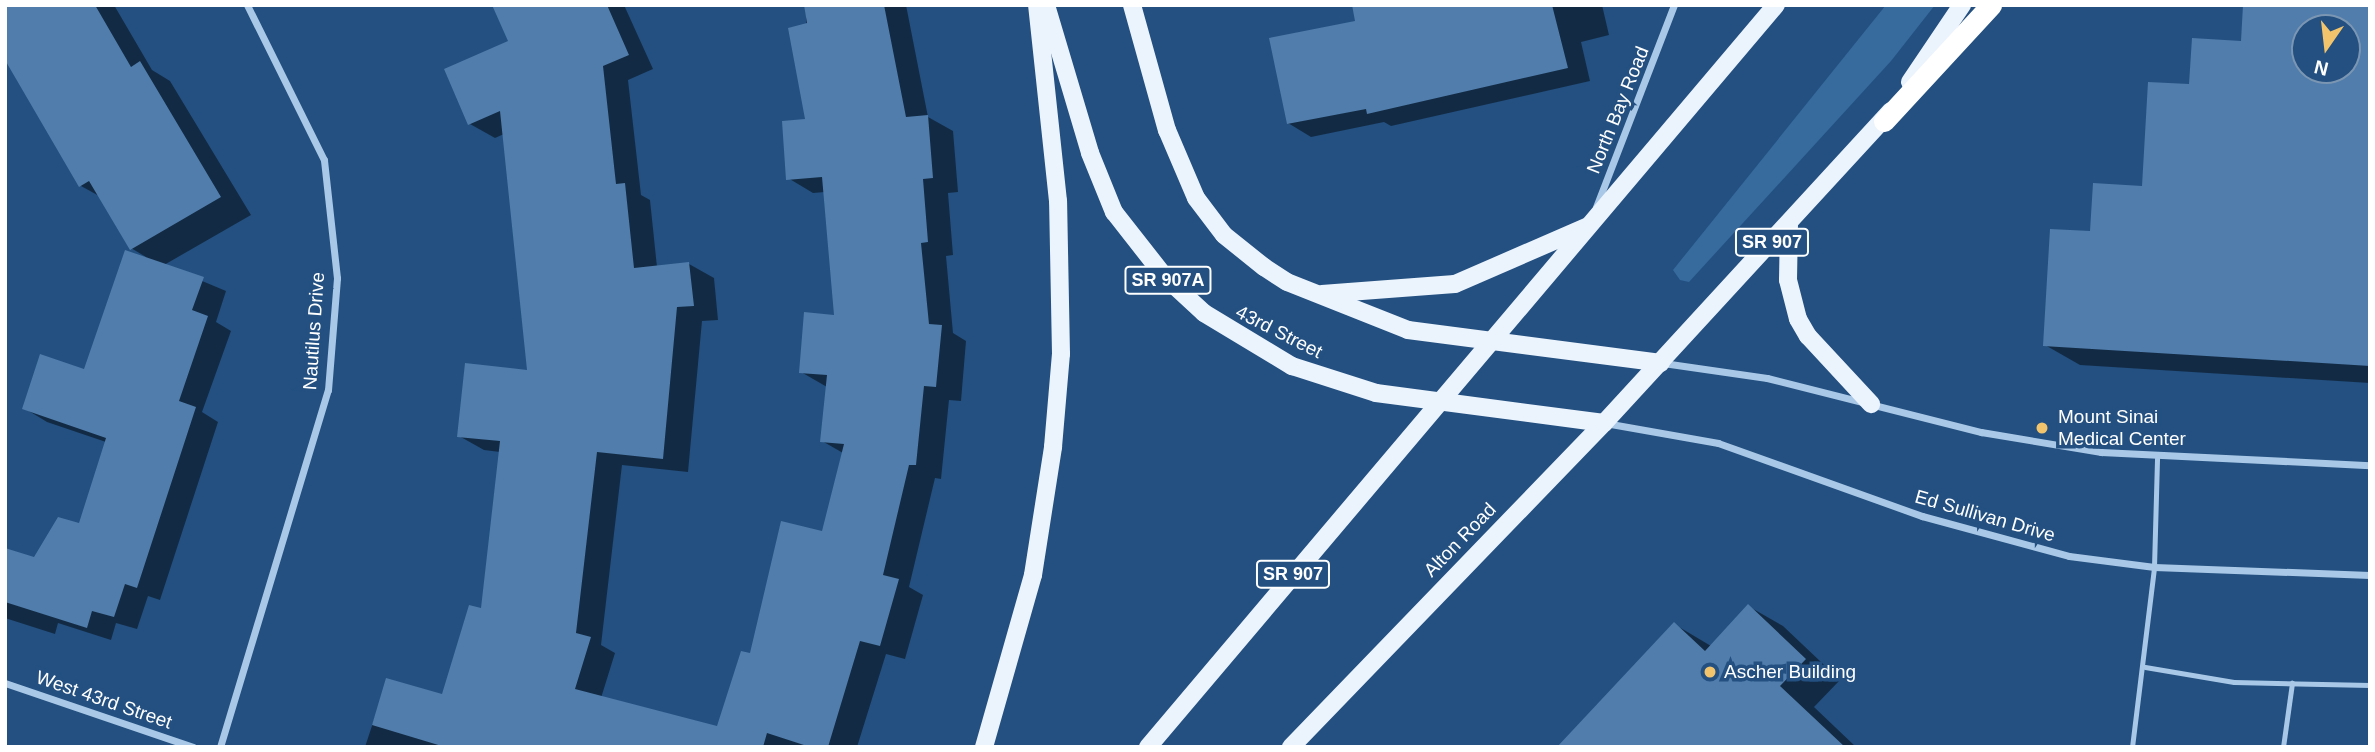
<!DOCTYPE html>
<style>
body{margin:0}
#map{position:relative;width:2375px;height:752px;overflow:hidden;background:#235080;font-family:Helvetica,sans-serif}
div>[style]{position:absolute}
.green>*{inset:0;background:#376b9e}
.shadow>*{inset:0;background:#0007}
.building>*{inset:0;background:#507dab}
.lane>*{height:5px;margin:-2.5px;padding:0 2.5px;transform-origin:2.5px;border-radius:2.5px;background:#a9c8e7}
.street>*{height:7px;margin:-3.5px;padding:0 3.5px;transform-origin:3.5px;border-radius:3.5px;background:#a9c8e7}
.primary>*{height:18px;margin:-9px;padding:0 9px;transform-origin:9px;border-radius:9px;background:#ebf3fd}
.highway>*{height:21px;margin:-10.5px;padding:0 10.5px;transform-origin:10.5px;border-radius:10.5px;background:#fff}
.dots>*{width:19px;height:19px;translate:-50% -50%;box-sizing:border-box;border:4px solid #235080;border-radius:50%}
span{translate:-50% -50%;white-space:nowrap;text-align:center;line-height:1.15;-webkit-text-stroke:7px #235080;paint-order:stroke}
.shield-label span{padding:2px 5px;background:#235080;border:2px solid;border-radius:5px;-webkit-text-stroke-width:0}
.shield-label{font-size:18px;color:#fff;font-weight:700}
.street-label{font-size:19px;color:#fff}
.poi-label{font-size:19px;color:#fff}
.left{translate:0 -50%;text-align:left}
.frame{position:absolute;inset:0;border:7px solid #fff;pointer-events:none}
.north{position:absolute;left:2291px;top:14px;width:70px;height:70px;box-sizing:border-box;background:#235080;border:2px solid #7b96b3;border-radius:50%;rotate:194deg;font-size:19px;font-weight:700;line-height:28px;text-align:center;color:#fff}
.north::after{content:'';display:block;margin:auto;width:24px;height:32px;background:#f2c46c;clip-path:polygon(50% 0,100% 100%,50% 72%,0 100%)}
</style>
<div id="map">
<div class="green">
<div style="clip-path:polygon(1886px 5px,1935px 5px,1891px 61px,1689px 282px,1680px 280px,1673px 270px)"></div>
</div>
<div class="shadow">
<div style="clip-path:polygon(22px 5px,114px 5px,152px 70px,170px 81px,251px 215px,164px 265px,226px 291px,216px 322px,231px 331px,202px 412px,218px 422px,160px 600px,148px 596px,137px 629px,116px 623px,111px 640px,58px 623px,55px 634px,5px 618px,5px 549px,34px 559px,80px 525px,106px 442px,47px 422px,24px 408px,85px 371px,146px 257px,131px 248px,101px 197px,81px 186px)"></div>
<div style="clip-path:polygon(494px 5px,624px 5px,653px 69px,628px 80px,641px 195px,650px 200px,657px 267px,689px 264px,714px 278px,718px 320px,702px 321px,688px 472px,622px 465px,601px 645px,615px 653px,601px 698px,718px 728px,751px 656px,823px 533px,843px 453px,822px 441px,827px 387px,801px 372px,835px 317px,825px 192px,813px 193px,788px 178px,807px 120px,806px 5px,906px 5px,928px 117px,953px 131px,958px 192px,948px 193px,953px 255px,946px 256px,953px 333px,966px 341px,961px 401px,949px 400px,941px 479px,935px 478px,909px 587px,923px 595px,905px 659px,886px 654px,857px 747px,365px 747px,387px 680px,443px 697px,482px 611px,500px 452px,484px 450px,459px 436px,529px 372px,504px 134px,495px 138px,470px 124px,510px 42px)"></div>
<div style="clip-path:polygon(1354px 5px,1602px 5px,1609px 35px,1581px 42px,1590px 81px,1391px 126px,1384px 122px,1311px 137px,1288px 123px,1357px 23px)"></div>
<div style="clip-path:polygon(evenodd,2370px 5px,2370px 383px,2080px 365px,2045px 345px,2091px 233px,2143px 187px,2190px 86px,2243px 42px,2370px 5px,2305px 28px,2347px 28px,2347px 70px,2305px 70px,2305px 28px)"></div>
<div style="clip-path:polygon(1748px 606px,1783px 626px,1840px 680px,1814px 707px,1856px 747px,1559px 747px,1674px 624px,1711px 646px)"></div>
</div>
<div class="building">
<div style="clip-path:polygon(5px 5px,95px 5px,131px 67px,140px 61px,221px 197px,130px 250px,89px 181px,79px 187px,5px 60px)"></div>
<div style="clip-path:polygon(492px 5px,607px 5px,629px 55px,603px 66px,616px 184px,625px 183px,634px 268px,689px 262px,694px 306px,677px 307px,663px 459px,597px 452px,576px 633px,591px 637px,575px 689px,717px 726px,741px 651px,750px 653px,781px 521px,822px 531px,844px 444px,820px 442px,827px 375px,799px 373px,804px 312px,834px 315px,822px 177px,786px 180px,782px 121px,805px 119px,788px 28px,807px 23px,804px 5px,884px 5px,906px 117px,928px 115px,933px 178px,923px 179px,928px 242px,921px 243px,929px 324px,942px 325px,936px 387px,924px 386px,916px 465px,909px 465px,883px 575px,899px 579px,880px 646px,860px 641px,828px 747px,810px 747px,767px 733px,763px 747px,445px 747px,372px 725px,386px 678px,442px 694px,469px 605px,481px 608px,500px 441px,457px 437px,465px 363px,527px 370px,500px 111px,468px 125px,444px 69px,508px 41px)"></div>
<div style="clip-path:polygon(1352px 5px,1552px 5px,1568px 68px,1367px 114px,1366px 109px,1287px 124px,1269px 38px,1355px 21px)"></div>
<div style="clip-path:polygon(evenodd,2243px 5px,2370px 5px,2370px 366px,2043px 346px,2050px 229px,2090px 231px,2093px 183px,2142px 186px,2148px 82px,2189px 84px,2192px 38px,2241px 41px,2243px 5px,2305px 28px,2347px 28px,2347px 70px,2305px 70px,2305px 28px)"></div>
<div style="clip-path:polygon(125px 250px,204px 277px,192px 310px,208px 316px,179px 401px,196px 407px,137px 588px,125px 584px,114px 617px,92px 611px,87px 628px,5px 602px,5px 548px,34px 557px,58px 517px,79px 523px,106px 438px,22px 409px,40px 354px,84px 369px)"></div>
<div style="clip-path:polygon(1748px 604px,1806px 659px,1780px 686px,1845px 747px,1557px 747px,1674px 622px,1705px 651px)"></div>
</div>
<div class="lane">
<div style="left:2145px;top:667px;width:90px;rotate:9.6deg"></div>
<div style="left:2234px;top:682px;width:136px;rotate:1.3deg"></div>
<div style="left:2132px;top:747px;width:181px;rotate:-83deg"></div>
<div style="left:2154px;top:567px;width:110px;rotate:-88.4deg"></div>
<div style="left:2283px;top:747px;width:65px;rotate:-82deg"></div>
</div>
<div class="street">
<div style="left:1596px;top:207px;width:217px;rotate:-68.9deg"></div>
<div style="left:1663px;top:363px;width:105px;rotate:8.2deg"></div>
<div style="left:1767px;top:378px;width:221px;rotate:14.2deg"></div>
<div style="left:1981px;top:432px;width:122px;rotate:9.5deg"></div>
<div style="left:2101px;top:452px;width:269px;rotate:2.8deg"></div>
<div style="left:1605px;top:423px;width:115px;rotate:10deg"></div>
<div style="left:1718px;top:443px;width:217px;rotate:19.7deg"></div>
<div style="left:1922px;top:516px;width:152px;rotate:15.2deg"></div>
<div style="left:2069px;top:556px;width:86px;rotate:7.4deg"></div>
<div style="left:2154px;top:567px;width:216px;rotate:2.1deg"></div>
<div style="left:5px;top:683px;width:199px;rotate:18.8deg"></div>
<div style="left:220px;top:747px;width:373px;rotate:-73.2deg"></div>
<div style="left:328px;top:390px;width:112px;rotate:-85.4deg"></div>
<div style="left:337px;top:278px;width:119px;rotate:-96.3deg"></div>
<div style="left:324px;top:160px;width:173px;rotate:-116.4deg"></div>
</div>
<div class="primary">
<div style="left:1046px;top:5px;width:154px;rotate:73.4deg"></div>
<div style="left:1090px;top:153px;width:64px;rotate:67.9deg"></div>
<div style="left:1114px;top:212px;width:83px;rotate:51.9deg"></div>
<div style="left:1165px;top:277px;width:53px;rotate:42.7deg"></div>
<div style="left:1204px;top:313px;width:103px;rotate:31.1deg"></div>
<div style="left:1292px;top:366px;width:88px;rotate:17.8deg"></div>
<div style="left:1376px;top:393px;width:230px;rotate:7.5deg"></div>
<div style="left:1132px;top:5px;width:130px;rotate:74.4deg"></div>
<div style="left:1167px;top:130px;width:74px;rotate:66.9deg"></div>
<div style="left:1196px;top:198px;width:46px;rotate:52.9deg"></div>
<div style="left:1224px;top:235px;width:51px;rotate:38.7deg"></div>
<div style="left:1264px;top:267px;width:27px;rotate:33deg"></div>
<div style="left:1287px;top:282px;width:130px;rotate:21.6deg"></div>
<div style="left:1408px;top:330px;width:255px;rotate:7.4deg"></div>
<div style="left:1910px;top:82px;width:93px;rotate:-56deg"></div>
<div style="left:1789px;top:223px;width:57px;rotate:91deg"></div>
<div style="left:1788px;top:280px;width:40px;rotate:75.6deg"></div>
<div style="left:1798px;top:319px;width:20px;rotate:60deg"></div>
<div style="left:1808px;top:336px;width:93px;rotate:47.2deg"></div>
<div style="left:1322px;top:294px;width:133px;rotate:-4.3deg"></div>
<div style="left:1455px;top:284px;width:143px;rotate:-23.5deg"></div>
<div style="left:984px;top:747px;width:179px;rotate:-74.1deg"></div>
<div style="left:1033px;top:575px;width:130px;rotate:-81.1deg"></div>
<div style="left:1053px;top:447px;width:93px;rotate:-85.1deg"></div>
<div style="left:1061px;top:354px;width:153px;rotate:-91.1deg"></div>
<div style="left:1058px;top:201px;width:197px;rotate:-96.1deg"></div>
<div style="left:1148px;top:747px;width:972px;rotate:-49.76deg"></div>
<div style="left:1291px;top:747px;width:450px;rotate:-46deg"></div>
<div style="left:1604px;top:423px;width:424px;rotate:-47.4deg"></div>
</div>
<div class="highway">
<div style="left:1884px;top:121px;width:158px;rotate:-47.3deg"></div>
</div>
<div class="dots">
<div style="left:2042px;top:428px;background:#f2c46c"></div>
<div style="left:1710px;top:672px;background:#f2c46c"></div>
</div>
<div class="shield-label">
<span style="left:1772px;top:242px">SR 907</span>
<span style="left:1168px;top:280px">SR 907A</span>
<span style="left:1293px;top:574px">SR 907</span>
</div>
<div class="street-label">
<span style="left:1618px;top:110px;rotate:-68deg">North Bay Road</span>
<span style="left:314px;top:331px;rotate:-86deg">Nautilus Drive</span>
<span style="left:1279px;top:332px;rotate:27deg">43rd Street</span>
<span style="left:1985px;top:516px;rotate:16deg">Ed Sullivan Drive</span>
<span style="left:1460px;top:540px;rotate:-46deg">Alton Road</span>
<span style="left:104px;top:700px;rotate:19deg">West 43rd Street</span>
</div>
<div class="poi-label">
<span class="left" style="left:2058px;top:428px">Mount Sinai<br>Medical Center</span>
<span class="left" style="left:1724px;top:672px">Ascher Building</span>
</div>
<div class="frame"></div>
<div class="north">N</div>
</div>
